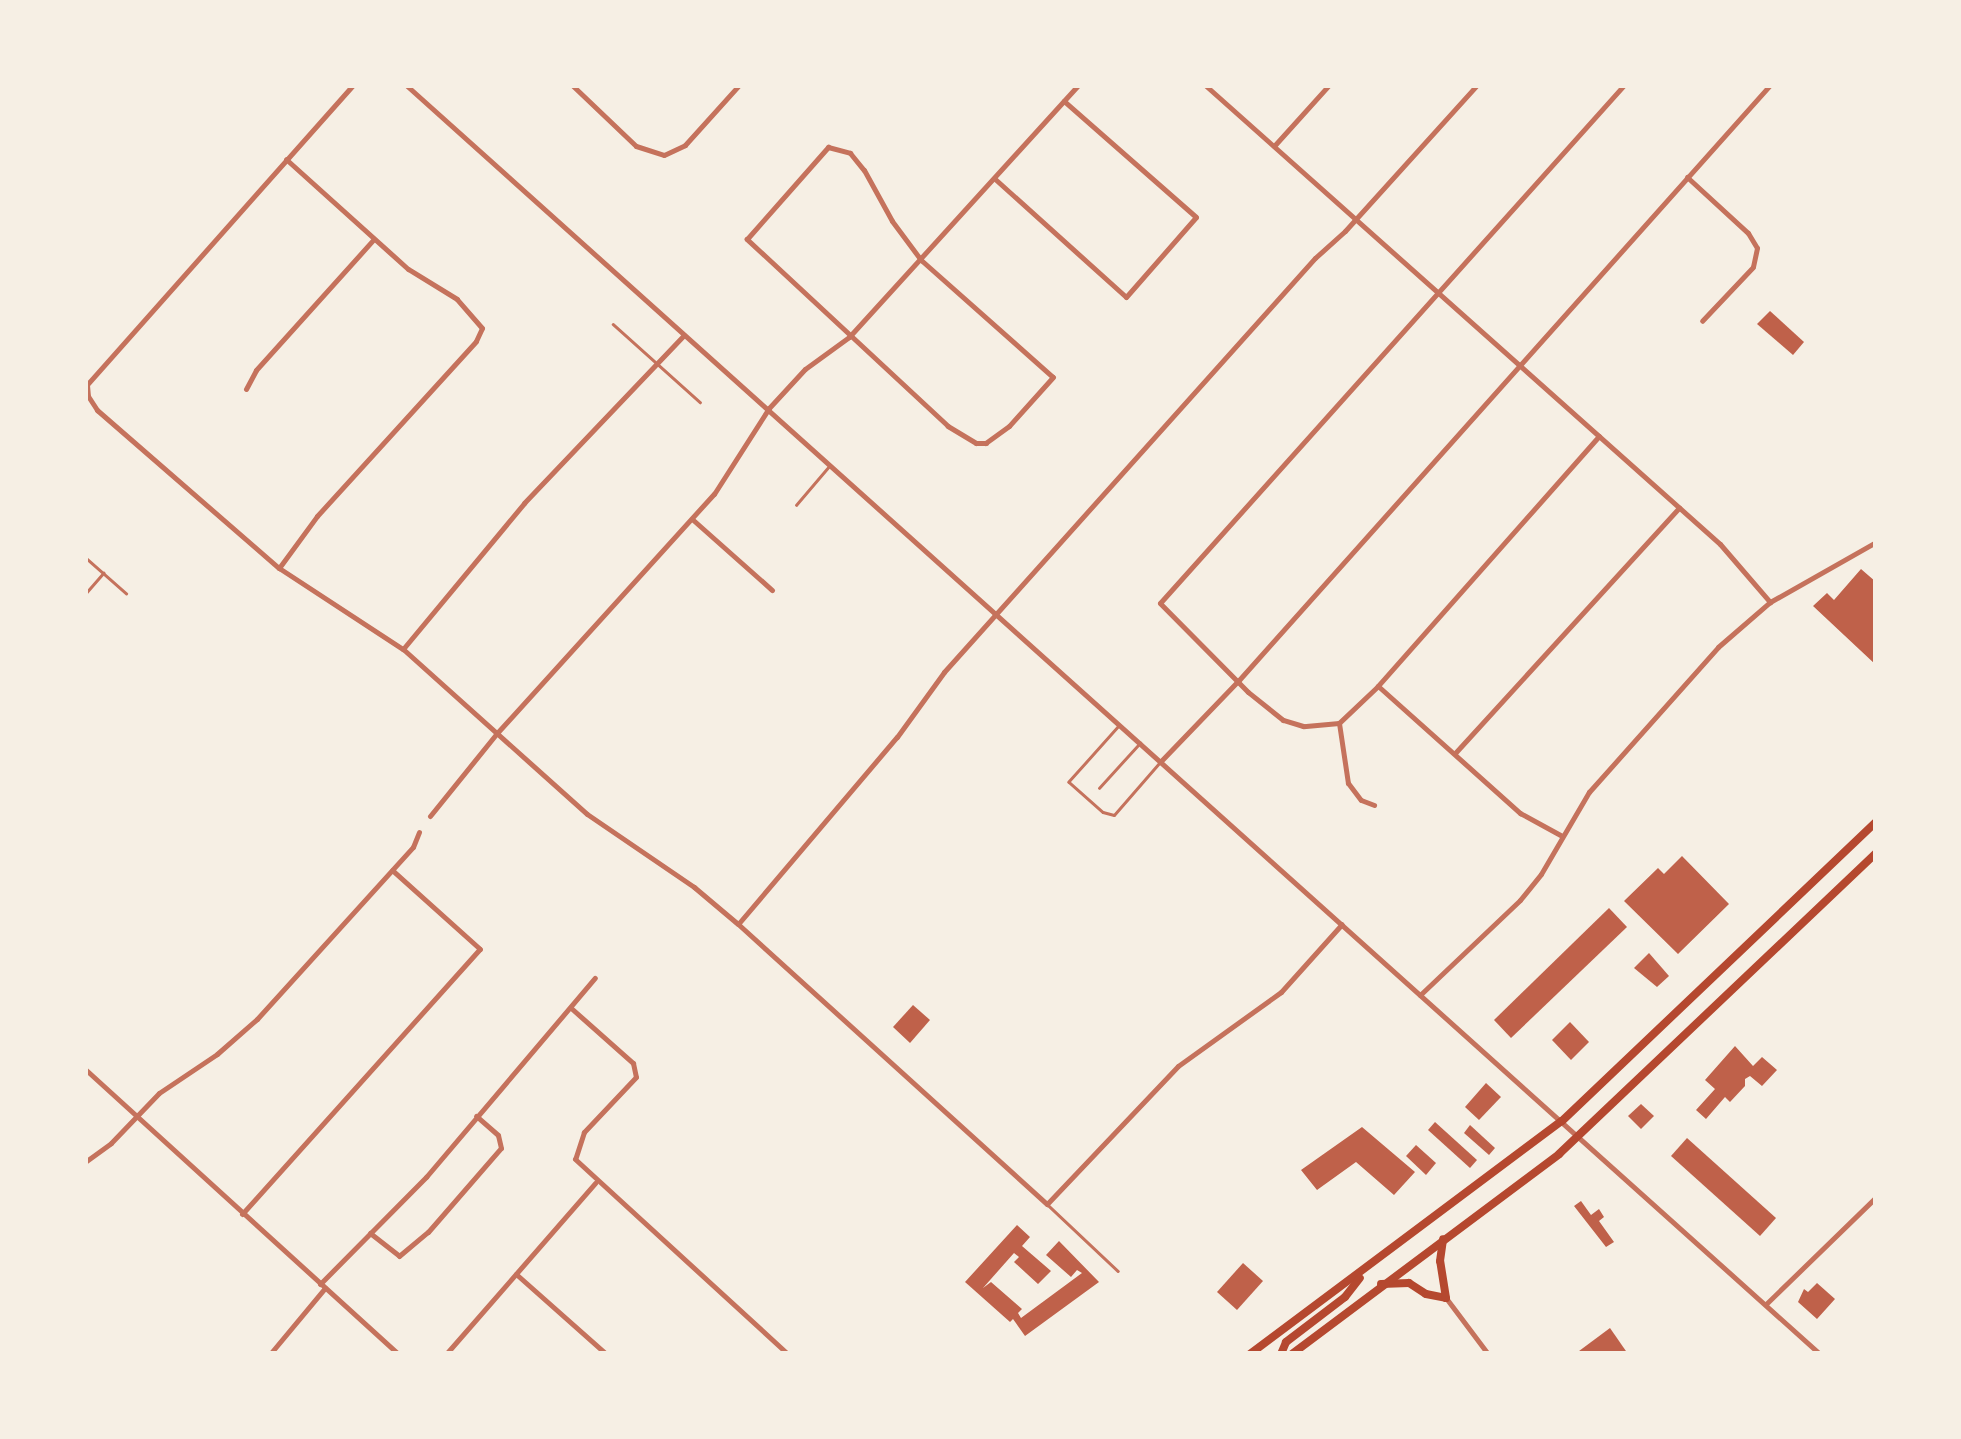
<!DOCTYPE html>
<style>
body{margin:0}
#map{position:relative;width:1961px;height:1439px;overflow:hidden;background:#f6efe4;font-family:Jost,sans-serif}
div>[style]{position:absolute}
.building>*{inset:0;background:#bf614a}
.service>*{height:2.5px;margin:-1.25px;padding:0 1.25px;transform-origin:1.25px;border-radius:1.25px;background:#c5725c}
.minor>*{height:5px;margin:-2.5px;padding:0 2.5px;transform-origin:2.5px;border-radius:2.5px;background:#c5725c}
.tertiary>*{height:5px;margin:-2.5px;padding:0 2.5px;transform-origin:2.5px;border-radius:2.5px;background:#c5725c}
.primary>*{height:8px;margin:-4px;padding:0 4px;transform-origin:4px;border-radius:4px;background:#b5482f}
span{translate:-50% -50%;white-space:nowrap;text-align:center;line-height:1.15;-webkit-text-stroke:8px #f6efe4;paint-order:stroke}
.frame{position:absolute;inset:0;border:88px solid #f6efe4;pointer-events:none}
</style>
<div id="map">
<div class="building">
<div style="clip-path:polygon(1770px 311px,1804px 342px,1793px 355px,1757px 324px)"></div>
<div style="clip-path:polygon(1861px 569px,1876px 582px,1876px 665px,1813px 606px,1827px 593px,1834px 600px)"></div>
<div style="clip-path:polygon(1682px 856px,1729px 904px,1678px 954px,1624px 901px,1658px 868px,1664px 874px)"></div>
<div style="clip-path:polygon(1609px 908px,1627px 927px,1511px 1038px,1494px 1020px)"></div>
<div style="clip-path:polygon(1649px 953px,1669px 976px,1657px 987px,1634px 968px)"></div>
<div style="clip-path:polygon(913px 1005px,930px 1020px,910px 1043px,893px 1027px)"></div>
<div style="clip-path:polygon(1570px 1022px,1589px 1042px,1571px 1060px,1552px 1040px)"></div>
<div style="clip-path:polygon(1735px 1046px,1753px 1066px,1762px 1057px,1777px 1070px,1762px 1086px,1750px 1076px,1745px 1079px,1745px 1086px,1730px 1102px,1725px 1097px,1706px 1119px,1696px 1110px,1715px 1089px,1705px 1080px)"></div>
<div style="clip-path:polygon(1486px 1083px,1501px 1097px,1479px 1120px,1465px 1107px)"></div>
<div style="clip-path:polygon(1641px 1104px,1654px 1116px,1641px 1129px,1628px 1116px)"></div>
<div style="clip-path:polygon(1435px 1122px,1477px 1160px,1470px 1168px,1428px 1130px)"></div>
<div style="clip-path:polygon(1470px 1125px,1495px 1148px,1489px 1155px,1464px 1133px)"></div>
<div style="clip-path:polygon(1362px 1127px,1415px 1172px,1394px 1195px,1356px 1162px,1317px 1190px,1301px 1170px)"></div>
<div style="clip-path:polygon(1687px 1138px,1776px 1218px,1760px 1236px,1671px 1156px)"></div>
<div style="clip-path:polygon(1416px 1145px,1436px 1163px,1426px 1175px,1406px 1156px)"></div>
<div style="clip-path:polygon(1581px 1201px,1591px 1215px,1599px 1209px,1604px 1217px,1599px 1221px,1614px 1242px,1606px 1247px,1574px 1206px)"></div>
<div style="clip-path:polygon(1017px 1225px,1030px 1237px,1022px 1246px,1051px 1271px,1038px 1284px,1014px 1262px,1019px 1257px,1014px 1253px,983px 1288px,991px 1282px,1022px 1309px,1018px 1313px,1021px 1318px,1082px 1273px,1077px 1270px,1071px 1277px,1046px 1255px,1059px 1241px,1099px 1282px,1025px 1336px,1013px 1319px,1010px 1322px,965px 1282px)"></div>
<div style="clip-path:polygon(1243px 1263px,1263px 1281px,1237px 1310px,1217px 1292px)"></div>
<div style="clip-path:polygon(1817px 1283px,1835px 1299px,1817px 1319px,1798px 1302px,1804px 1289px,1808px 1292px)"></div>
<div style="clip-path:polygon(1610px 1328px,1628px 1354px,1575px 1354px)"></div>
</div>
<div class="service">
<div style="left:613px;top:324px;width:117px;rotate:41.9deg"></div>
<div style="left:796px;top:505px;width:52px;rotate:-49.6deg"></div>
<div style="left:85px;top:557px;width:55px;rotate:41.3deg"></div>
<div style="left:85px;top:594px;width:28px;rotate:-49deg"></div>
<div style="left:1119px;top:726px;width:75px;rotate:131.8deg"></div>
<div style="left:1069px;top:782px;width:45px;rotate:41.4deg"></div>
<div style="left:1103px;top:812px;width:11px;rotate:15deg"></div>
<div style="left:1114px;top:815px;width:70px;rotate:-49deg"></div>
<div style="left:1099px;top:788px;width:61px;rotate:-47.7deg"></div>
<div style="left:1048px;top:1205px;width:96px;rotate:43.3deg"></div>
</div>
<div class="minor">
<div style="left:353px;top:85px;width:401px;rotate:131.6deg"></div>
<div style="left:87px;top:385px;width:11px;rotate:85deg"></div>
<div style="left:88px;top:396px;width:17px;rotate:57deg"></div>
<div style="left:97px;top:410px;width:241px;rotate:41deg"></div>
<div style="left:279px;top:568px;width:148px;rotate:33.2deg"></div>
<div style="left:403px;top:649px;width:247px;rotate:41.9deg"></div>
<div style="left:587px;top:814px;width:130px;rotate:34.3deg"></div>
<div style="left:694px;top:887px;width:57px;rotate:40.1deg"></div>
<div style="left:738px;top:924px;width:417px;rotate:42.2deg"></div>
<div style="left:1047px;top:1204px;width:190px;rotate:-46.5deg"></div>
<div style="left:1178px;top:1066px;width:127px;rotate:-35.7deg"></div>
<div style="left:1281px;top:992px;width:91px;rotate:-48.1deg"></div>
<div style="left:572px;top:85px;width:88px;rotate:43.6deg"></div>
<div style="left:636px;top:146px;width:29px;rotate:18deg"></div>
<div style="left:664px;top:155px;width:23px;rotate:-25deg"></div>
<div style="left:685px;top:145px;width:81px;rotate:-48deg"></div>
<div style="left:1274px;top:146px;width:82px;rotate:-48deg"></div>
<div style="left:828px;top:147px;width:23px;rotate:15deg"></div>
<div style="left:850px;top:153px;width:22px;rotate:51deg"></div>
<div style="left:864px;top:170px;width:58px;rotate:61.2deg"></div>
<div style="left:892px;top:221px;width:49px;rotate:53.4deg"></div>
<div style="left:921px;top:260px;width:176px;rotate:41.6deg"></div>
<div style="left:1053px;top:377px;width:66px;rotate:131.9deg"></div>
<div style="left:1009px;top:426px;width:29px;rotate:144deg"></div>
<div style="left:986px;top:443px;width:10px;rotate:180deg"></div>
<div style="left:976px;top:443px;width:33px;rotate:-149deg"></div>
<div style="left:948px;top:426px;width:275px;rotate:-137.1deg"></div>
<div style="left:747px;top:239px;width:123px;rotate:-48.6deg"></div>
<div style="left:1687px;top:177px;width:83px;rotate:42.6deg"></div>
<div style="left:1748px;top:233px;width:17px;rotate:59deg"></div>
<div style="left:1757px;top:248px;width:19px;rotate:102deg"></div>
<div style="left:1753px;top:267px;width:74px;rotate:133.4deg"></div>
<div style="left:995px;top:179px;width:176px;rotate:42deg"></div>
<div style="left:1126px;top:297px;width:106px;rotate:-48.8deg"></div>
<div style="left:1196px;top:217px;width:176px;rotate:-138.7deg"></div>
<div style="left:246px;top:389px;width:21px;rotate:-62deg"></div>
<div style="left:256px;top:370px;width:175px;rotate:-48deg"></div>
<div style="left:1599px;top:436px;width:334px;rotate:131.5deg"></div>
<div style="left:1378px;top:686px;width:54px;rotate:136.5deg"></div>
<div style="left:1339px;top:723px;width:36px;rotate:175deg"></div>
<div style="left:1303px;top:726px;width:21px;rotate:-163deg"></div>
<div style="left:1283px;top:720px;width:45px;rotate:-141.3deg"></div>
<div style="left:1248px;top:692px;width:125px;rotate:-134.7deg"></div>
<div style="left:1160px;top:603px;width:695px;rotate:-48.15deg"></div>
<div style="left:692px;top:519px;width:107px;rotate:41.6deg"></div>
<div style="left:279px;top:568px;width:64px;rotate:-53.8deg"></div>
<div style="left:317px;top:516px;width:236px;rotate:-47.7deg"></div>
<div style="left:476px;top:341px;width:14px;rotate:-65deg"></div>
<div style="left:482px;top:328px;width:38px;rotate:-131deg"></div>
<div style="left:457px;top:299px;width:57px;rotate:-148.5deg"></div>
<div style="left:408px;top:269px;width:164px;rotate:-138deg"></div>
<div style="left:403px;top:649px;width:190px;rotate:-50.3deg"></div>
<div style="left:524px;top:503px;width:232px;rotate:-46.4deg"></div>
<div style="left:1378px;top:686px;width:191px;rotate:41.8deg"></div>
<div style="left:1520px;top:813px;width:48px;rotate:28.7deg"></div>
<div style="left:1339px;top:723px;width:61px;rotate:81.5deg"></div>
<div style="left:1348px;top:783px;width:21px;rotate:53deg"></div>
<div style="left:1361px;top:800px;width:14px;rotate:21deg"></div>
<div style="left:1456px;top:752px;width:331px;rotate:-47.6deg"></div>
<div style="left:430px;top:816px;width:107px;rotate:-51.1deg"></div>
<div style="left:497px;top:733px;width:323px;rotate:-47.8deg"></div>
<div style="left:714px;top:494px;width:102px;rotate:-57.4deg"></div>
<div style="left:739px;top:923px;width:244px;rotate:-49.7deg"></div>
<div style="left:897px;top:737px;width:80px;rotate:-54.1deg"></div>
<div style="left:944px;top:672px;width:556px;rotate:-48.14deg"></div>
<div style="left:1315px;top:258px;width:40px;rotate:-42deg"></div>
<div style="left:1345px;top:231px;width:197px;rotate:-47.9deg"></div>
<div style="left:1420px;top:995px;width:138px;rotate:-43.5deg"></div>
<div style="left:1520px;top:900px;width:33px;rotate:-51deg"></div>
<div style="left:1541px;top:874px;width:95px;rotate:-59.7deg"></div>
<div style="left:1589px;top:792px;width:194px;rotate:-48.3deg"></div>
<div style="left:1718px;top:647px;width:69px;rotate:-40.9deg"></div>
<div style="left:1770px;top:602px;width:122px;rotate:-29.5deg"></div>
<div style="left:571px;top:1008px;width:83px;rotate:41.6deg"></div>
<div style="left:633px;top:1063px;width:14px;rotate:78deg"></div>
<div style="left:636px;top:1077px;width:76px;rotate:133.4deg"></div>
<div style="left:584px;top:1132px;width:28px;rotate:108deg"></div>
<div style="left:575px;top:1159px;width:289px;rotate:42.5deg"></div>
<div style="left:85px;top:1162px;width:32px;rotate:-36deg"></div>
<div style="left:111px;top:1143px;width:69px;rotate:-46.2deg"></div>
<div style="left:159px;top:1093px;width:70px;rotate:-33.9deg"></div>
<div style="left:217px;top:1054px;width:53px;rotate:-41.2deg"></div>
<div style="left:257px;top:1019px;width:232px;rotate:-47.8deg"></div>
<div style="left:413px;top:847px;width:16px;rotate:-68deg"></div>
<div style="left:242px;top:1214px;width:356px;rotate:-48.1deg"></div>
<div style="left:480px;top:949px;width:118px;rotate:-138.1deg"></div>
<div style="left:370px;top:1233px;width:37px;rotate:38deg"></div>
<div style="left:399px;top:1256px;width:38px;rotate:-40deg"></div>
<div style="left:428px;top:1232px;width:111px;rotate:-49deg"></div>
<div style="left:501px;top:1148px;width:13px;rotate:-103deg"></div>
<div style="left:498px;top:1135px;width:29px;rotate:-139deg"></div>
<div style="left:516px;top:1274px;width:120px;rotate:41.6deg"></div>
<div style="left:320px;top:1284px;width:151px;rotate:-45.3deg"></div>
<div style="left:426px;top:1177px;width:261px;rotate:-49.7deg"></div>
<div style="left:1766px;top:1304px;width:153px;rotate:-44.2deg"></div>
<div style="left:270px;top:1354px;width:86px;rotate:-50.2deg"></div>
<div style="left:446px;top:1354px;width:227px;rotate:-48.9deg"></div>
</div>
<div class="tertiary">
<div style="left:406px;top:85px;width:1900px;rotate:41.91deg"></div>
<div style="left:1205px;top:85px;width:690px;rotate:41.71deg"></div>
<div style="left:1720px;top:544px;width:77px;rotate:49.2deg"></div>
<div style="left:769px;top:408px;width:53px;rotate:-47.3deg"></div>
<div style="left:805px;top:369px;width:54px;rotate:-36deg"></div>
<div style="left:849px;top:337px;width:341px;rotate:-47.7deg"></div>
<div style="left:1161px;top:761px;width:112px;rotate:-46.1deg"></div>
<div style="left:1239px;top:680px;width:797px;rotate:-48.25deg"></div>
<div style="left:85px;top:1069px;width:423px;rotate:42.3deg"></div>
<div style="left:1446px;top:1298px;width:70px;rotate:53.1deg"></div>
</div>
<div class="primary">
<div style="left:1381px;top:1284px;width:28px;rotate:-2deg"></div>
<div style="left:1409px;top:1283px;width:20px;rotate:33deg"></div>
<div style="left:1426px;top:1294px;width:20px;rotate:11deg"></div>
<div style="left:1446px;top:1298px;width:37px;rotate:-99deg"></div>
<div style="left:1440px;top:1261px;width:22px;rotate:-82deg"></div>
<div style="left:1250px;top:1354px;width:389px;rotate:-36.8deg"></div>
<div style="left:1562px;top:1121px;width:434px;rotate:-43.6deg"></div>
<div style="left:1281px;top:1354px;width:13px;rotate:-67deg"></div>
<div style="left:1286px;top:1342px;width:74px;rotate:-37.3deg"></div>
<div style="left:1345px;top:1297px;width:24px;rotate:-52deg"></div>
<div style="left:1292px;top:1354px;width:334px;rotate:-36.8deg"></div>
<div style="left:1559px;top:1154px;width:437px;rotate:-43.5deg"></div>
</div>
<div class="frame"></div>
</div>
